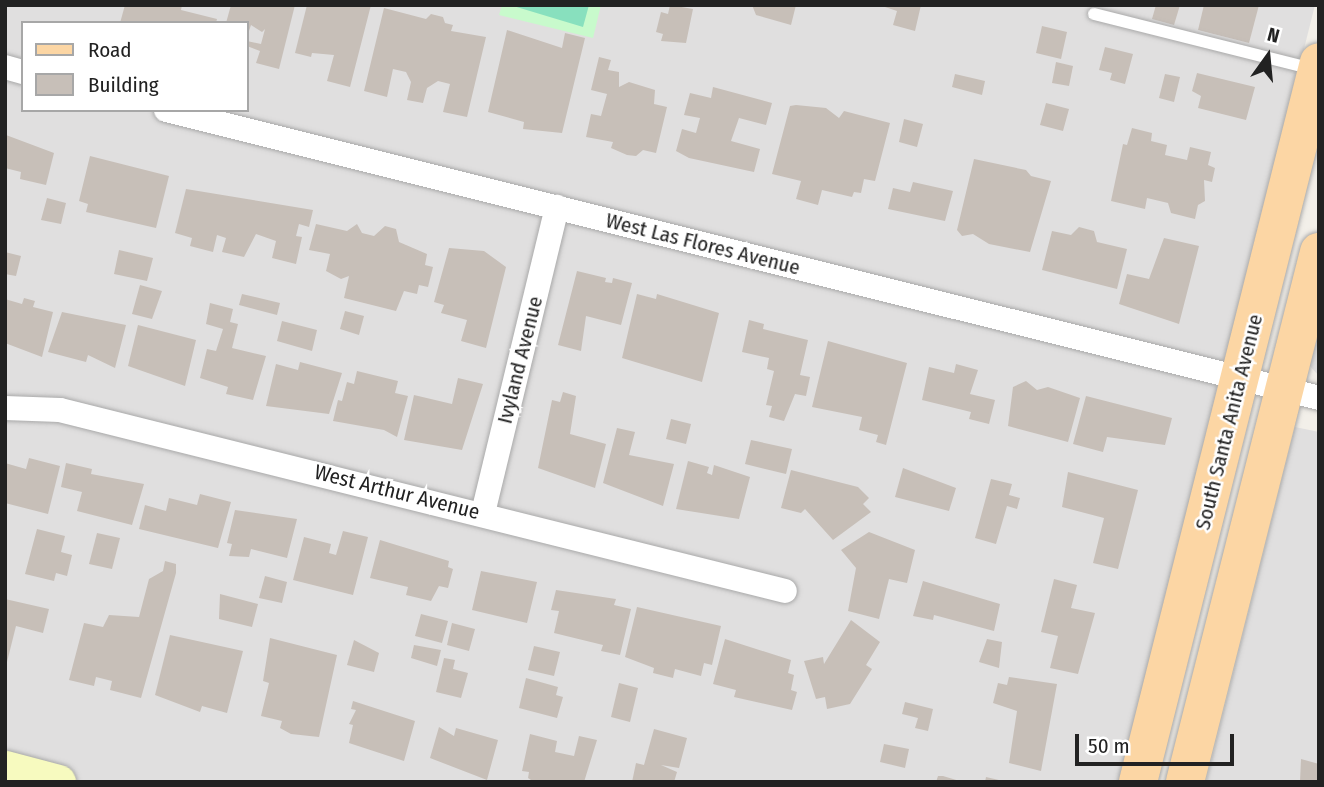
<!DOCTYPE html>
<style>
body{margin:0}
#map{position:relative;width:1324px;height:787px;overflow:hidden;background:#f2efe9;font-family:"Fira Sans Condensed",sans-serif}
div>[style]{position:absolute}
.residential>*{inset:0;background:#e0dfdf}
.park>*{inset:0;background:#c8facc}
.pitch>*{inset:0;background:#88e0be}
.building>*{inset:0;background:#c7bfb8}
.roads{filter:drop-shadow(0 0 2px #a9a9a9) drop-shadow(0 0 2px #a9a9a9)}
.lane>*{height:12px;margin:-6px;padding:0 6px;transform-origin:6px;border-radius:6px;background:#fff}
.street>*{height:24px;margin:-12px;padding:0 12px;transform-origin:12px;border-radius:12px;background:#fff}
.secondary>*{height:35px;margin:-17.5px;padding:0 17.5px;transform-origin:17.5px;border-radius:17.5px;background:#f7fabf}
.primary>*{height:38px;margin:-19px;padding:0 19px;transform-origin:19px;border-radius:19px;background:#fcd6a4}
span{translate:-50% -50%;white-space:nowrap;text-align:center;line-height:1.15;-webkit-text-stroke:5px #fff;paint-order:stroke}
.street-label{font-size:21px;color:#222}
.frame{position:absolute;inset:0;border:7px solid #222;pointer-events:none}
.legend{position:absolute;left:21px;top:21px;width:228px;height:91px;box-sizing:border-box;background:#fff;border:2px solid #a7a7a7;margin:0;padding:9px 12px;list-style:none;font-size:21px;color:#222}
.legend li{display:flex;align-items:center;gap:14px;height:35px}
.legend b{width:35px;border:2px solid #a7a7a7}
.north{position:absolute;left:1233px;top:21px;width:70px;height:70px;-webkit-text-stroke:5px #fff;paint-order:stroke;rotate:15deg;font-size:19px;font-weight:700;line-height:28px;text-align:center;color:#222}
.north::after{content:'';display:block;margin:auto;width:24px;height:32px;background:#222;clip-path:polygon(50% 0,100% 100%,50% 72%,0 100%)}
.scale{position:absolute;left:1075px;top:734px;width:159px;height:32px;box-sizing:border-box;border:4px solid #222;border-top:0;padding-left:9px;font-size:21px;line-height:24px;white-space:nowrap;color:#222;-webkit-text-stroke:5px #fff;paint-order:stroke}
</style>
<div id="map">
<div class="residential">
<div style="clip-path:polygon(evenodd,5px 5px,1315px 5px,1120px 782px,5px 782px,5px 5px,23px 23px,247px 23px,247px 110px,23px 110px,23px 23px)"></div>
<div style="clip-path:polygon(1319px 304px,1319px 376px,1307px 363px)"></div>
<div style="clip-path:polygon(1295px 427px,1319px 432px,1319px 782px,1206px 782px)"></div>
</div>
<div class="park">
<div style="clip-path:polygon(502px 5px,601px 5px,593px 38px,499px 15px)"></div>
</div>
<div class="pitch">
<div style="clip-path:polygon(510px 5px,589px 5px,583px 27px)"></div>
</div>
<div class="building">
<div style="clip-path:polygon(125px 5px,182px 5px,181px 10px,217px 19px,216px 23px,120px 23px)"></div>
<div style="clip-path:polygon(231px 5px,295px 5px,279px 69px,256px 63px,260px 51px,247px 46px,247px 41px,261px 44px,265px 29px,262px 32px,251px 25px,247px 37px,247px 23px,226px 23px)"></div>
<div style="clip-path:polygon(307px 5px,371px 5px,350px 87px,327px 81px,334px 55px,312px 53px,311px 57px,295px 53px)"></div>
<div style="clip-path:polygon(670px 5px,693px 9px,686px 43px,661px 41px,663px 34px,656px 32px,661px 12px,668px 14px)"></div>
<div style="clip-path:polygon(752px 5px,796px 5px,791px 25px,756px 15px)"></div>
<div style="clip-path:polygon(879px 5px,921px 5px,915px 31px,893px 25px,897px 11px)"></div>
<div style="clip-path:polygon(1156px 5px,1180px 5px,1174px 25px,1152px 19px)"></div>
<div style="clip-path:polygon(1204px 5px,1259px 5px,1249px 43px,1198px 30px)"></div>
<div style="clip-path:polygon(384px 8px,426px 19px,431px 14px,443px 17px,445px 23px,453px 25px,451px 31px,486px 37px,467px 117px,443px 112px,450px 84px,438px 81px,427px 88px,423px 103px,407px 100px,411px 82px,406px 72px,393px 69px,387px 97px,364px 91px)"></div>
<div style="clip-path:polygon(1042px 26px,1067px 32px,1061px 59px,1036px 53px)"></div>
<div style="clip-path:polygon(507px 30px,562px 48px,565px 33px,585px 38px,562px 133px,523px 129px,524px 122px,488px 112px)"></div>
<div style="clip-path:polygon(1105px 47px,1133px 54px,1125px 84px,1110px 80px,1112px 73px,1099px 70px)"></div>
<div style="clip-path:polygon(599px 57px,611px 60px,608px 70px,619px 72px,619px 87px,629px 82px,655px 90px,654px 104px,667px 107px,656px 153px,643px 150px,636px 156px,627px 155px,611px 148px,613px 142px,586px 137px,591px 114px,601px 116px,607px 94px,591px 90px)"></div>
<div style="clip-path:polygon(1056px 62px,1073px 66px,1069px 86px,1052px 83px)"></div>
<div style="clip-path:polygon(1197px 73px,1255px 87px,1246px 120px,1198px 108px,1201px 96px,1192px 91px)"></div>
<div style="clip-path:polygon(955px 74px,985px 81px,982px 95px,952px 87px)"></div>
<div style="clip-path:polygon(1165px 74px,1180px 77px,1174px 102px,1159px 98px)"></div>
<div style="clip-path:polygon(713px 87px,772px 103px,766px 125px,739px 118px,731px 141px,760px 149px,754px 172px,689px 158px,676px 151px,682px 129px,696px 133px,700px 118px,684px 115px,690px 93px,711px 98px)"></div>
<div style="clip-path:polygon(1046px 103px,1069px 109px,1063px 131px,1040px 125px)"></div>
<div style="clip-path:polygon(796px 105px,826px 108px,839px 118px,844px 111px,890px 123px,875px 181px,864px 179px,861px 193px,854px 192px,852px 197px,822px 190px,818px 205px,796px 199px,801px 181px,772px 174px,790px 106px)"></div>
<div style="clip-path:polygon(904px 119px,923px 124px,917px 147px,899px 142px)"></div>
<div style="clip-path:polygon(1132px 128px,1152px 133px,1151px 141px,1167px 145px,1165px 155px,1187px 160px,1190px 147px,1211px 152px,1208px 165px,1215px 168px,1212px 182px,1204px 180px,1205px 201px,1198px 205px,1195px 219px,1171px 213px,1168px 203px,1147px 198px,1145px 209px,1111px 201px,1123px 144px,1127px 145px)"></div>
<div style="clip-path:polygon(6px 135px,54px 153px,46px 185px,20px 179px,21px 172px,5px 168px)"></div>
<div style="clip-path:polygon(90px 156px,169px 176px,156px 228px,86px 212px,88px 204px,79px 201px)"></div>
<div style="clip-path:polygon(974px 159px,1026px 170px,1031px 176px,1051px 181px,1030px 252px,989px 244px,973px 234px,962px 236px,957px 230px)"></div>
<div style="clip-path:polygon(913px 182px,953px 191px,945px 221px,888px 209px,893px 188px,910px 192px)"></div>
<div style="clip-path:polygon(186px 189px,313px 210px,309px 227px,299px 224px,296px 236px,302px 237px,296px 264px,272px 258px,276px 241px,256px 234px,244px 257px,222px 252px,226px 238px,217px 235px,213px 252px,190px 246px,192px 238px,175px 233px)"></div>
<div style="clip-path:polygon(47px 198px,66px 203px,61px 224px,41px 220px)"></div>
<div style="clip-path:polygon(316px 224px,347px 231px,357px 224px,362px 233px,374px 236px,385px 226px,396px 229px,399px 242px,427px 254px,425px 265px,433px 267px,428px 287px,419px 285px,417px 294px,404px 291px,396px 311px,344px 298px,349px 276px,341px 279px,326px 271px,330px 254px,309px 250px)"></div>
<div style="clip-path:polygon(1079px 227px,1094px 231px,1097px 242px,1127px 249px,1117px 289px,1042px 270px,1052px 231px,1071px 235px)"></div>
<div style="clip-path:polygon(1164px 238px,1199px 246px,1179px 324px,1119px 304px,1127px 274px,1149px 279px)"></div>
<div style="clip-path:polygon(449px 248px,484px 251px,506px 267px,486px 348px,461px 341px,467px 320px,441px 313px,444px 305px,434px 302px)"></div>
<div style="clip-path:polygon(119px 250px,153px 258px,147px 281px,114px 274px)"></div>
<div style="clip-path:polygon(5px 252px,21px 256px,16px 276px,5px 274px)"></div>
<div style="clip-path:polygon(577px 271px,606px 278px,605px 282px,612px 283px,613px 278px,632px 283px,621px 325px,586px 316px,581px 351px,558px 345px)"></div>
<div style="clip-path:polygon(140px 285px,162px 291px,152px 319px,132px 314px)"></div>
<div style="clip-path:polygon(242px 294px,280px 303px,277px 315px,239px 305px)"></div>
<div style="clip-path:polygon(637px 294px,656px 299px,657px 294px,719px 313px,702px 382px,622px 358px)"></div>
<div style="clip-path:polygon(24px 298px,35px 301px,33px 307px,53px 312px,42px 357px,5px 343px,5px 299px,22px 304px)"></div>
<div style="clip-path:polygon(210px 303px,233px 309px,230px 322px,238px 324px,232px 348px,266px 356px,253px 400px,226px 394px,228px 387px,200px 378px,207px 349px,216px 351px,223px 329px,206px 324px)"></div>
<div style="clip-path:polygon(345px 311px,364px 316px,359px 335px,340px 329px)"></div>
<div style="clip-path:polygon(62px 312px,126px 325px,115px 368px,88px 355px,86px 362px,48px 352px)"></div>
<div style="clip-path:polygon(749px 320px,764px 324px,763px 329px,808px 340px,800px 375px,810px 377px,806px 396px,795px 394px,784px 421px,769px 417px,772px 406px,766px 405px,774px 371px,767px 369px,769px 358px,742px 352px)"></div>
<div style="clip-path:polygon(282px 321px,317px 330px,312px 351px,277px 341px)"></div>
<div style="clip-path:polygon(138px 325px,196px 340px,185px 386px,128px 366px)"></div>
<div style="clip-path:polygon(828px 341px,907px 363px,886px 445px,876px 442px,878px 435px,859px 430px,862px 417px,812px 407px)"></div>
<div style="clip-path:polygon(300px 362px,342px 373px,329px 414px,266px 406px,276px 364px,298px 370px)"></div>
<div style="clip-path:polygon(956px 364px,978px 370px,970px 394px,995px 400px,989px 424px,969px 419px,971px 412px,922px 400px,929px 367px,954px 373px)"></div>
<div style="clip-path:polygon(357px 371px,398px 381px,395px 393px,408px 396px,397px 437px,384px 430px,333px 421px,338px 400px,342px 401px,347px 382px,354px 384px)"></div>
<div style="clip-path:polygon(458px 378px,483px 384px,462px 450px,404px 440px,414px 395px,452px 404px)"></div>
<div style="clip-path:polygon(1026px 381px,1037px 390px,1048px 387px,1080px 398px,1068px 442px,1008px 426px,1013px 387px)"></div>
<div style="clip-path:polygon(563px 392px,576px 396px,570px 434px,606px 444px,595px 488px,538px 468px,552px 400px,560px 402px)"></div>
<div style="clip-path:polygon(1086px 396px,1172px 418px,1165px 445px,1107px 437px,1103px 452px,1073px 444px)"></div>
<div style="clip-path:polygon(671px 419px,691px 424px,686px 444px,666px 439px)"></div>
<div style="clip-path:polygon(617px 428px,635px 432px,629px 455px,674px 464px,663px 506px,603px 483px)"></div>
<div style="clip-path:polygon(751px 440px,792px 449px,786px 474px,745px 464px)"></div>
<div style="clip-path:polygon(29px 458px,60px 466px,48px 514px,5px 503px,5px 463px,26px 469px)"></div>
<div style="clip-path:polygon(688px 461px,709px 467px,707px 473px,712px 475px,714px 465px,750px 477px,739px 519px,676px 509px)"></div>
<div style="clip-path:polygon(66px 463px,92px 469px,91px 474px,144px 484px,132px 525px,77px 511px,82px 492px,61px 487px)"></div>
<div style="clip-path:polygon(903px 468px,956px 488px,949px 511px,895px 497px)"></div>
<div style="clip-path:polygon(791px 470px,858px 487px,869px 498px,863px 504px,871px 512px,833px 540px,805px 509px,801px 513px,781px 508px)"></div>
<div style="clip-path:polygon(1068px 472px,1138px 490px,1118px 569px,1093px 563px,1104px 518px,1062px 507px)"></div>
<div style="clip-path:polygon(991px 479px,1012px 484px,1009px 495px,1020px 498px,1017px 509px,1007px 506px,996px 544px,975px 538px)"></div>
<div style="clip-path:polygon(200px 494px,231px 502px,218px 548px,139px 529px,145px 505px,166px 511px,169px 498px,197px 505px)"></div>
<div style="clip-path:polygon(235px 510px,297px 519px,287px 558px,251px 549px,249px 557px,229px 556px,232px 544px,227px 543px)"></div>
<div style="clip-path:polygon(37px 529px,65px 536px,61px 552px,72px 555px,67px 576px,56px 573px,54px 581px,25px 574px)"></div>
<div style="clip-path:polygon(343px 531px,368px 537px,353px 595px,293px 580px,304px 537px,331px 544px,329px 553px,336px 555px)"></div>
<div style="clip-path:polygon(869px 532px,915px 550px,907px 583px,889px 579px,879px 619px,848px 611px,856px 568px,841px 550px)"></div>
<div style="clip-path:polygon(97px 533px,120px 538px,112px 569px,89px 564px)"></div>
<div style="clip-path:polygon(380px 540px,449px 561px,448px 567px,453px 569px,448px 588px,439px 586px,431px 601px,406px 595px,408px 587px,370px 578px)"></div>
<div style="clip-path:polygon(165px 561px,176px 564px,176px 573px,141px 698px,110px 690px,112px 681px,96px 677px,94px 686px,69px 680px,84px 623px,103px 627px,109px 615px,139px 617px,149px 579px,163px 571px)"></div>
<div style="clip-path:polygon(481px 571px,537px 582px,527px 623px,472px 610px)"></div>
<div style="clip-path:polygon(265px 576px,287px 582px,282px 603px,259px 598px)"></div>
<div style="clip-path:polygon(1054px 579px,1077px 585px,1071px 608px,1095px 613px,1078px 674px,1050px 668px,1058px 636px,1041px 632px)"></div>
<div style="clip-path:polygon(923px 581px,1000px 604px,994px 631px,934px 615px,933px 620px,913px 616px)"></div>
<div style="clip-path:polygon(556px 590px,616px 599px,614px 605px,631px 609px,620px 655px,601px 651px,603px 645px,554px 633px,559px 611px,551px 610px)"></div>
<div style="clip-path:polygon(220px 594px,258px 604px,252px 627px,219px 619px)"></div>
<div style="clip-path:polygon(5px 599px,49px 609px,43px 633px,16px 626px,6px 666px)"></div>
<div style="clip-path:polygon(637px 607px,721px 626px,712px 665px,704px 663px,701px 676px,675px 669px,673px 678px,653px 673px,654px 668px,625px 657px)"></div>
<div style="clip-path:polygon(421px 614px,448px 621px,442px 643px,415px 636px)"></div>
<div style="clip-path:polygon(851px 620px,880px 642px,866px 665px,872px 669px,850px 704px,827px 709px,825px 697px,816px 699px,804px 661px,823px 657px,824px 664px)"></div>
<div style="clip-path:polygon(452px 623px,475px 629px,469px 651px,447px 645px)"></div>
<div style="clip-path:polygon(170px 635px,243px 651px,227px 713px,202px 706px,200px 712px,155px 695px)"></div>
<div style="clip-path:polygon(270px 638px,337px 655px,319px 737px,291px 734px,280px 728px,282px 721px,261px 716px,269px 683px,263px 681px)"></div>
<div style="clip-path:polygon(725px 639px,791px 660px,788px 673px,794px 675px,791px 690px,797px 692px,792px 710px,734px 697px,736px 690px,713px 684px)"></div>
<div style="clip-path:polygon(987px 639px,1002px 642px,999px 668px,979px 662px)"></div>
<div style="clip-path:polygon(354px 640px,379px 653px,374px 672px,347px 665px)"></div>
<div style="clip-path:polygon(414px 645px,441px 650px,437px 666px,411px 658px)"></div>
<div style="clip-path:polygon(534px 646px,560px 652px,554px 676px,528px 670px)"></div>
<div style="clip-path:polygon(444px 658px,455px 660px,453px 669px,468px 673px,461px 698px,436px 692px)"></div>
<div style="clip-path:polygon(1009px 677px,1057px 684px,1041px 771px,1009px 763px,1017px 711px,993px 703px,998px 683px,1007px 685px)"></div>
<div style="clip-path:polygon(526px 678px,558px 687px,556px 695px,563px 697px,557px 718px,519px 708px)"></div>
<div style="clip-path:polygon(619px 683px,638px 688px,630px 722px,611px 717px)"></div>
<div style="clip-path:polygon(353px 701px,415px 721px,404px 761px,349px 743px,353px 725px,349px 724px,356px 710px,351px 709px)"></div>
<div style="clip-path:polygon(905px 702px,933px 709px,928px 731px,915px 728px,918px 718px,902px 714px)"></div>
<div style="clip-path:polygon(439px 727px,454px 736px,456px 728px,498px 740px,487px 780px,430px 758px)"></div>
<div style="clip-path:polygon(654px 729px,687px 738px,679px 768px,661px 765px,677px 772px,674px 782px,632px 782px,636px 763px,644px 765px)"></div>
<div style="clip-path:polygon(530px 734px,557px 741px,555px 752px,574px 756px,579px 736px,597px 740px,584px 782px,534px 782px,528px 778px,529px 772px,522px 771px)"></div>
<div style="clip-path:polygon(884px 744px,909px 749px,905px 768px,880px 762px)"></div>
<div style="clip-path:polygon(1301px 759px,1319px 764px,1319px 782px,1300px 782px)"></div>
<div style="clip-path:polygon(938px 776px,943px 776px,963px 782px,936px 782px)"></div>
<div style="clip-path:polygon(986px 777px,1003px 781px,1003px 782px,985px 782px)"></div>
</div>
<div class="roads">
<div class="lane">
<div style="left:1094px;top:14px;width:226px;rotate:14.1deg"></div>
</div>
<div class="street">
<div style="left:5px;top:67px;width:19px;rotate:16deg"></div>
<div style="left:166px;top:110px;width:1188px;rotate:14.02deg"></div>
<div style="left:5px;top:408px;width:55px;rotate:2.1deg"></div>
<div style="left:60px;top:410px;width:747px;rotate:14.02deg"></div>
<div style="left:483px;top:513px;width:315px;rotate:-76.4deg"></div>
</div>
<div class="secondary">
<div style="left:5px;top:768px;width:55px;rotate:14.8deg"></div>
</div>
<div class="primary">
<div style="left:1138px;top:782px;width:742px;rotate:-75.89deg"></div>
<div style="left:1185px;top:782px;width:547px;rotate:-75.81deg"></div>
</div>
</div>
<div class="street-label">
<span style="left:703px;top:244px;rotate:14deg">West Las Flores Avenue</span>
<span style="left:520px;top:360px;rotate:-76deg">Ivyland Avenue</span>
<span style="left:1229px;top:422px;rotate:-76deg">South Santa Anita Avenue</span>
<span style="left:397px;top:492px;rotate:14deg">West Arthur Avenue</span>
</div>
<div class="frame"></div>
<ul class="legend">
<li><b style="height:9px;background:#fcd6a4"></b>Road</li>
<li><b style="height:19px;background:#c7bfb8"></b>Building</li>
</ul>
<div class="north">N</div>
<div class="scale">50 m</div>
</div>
